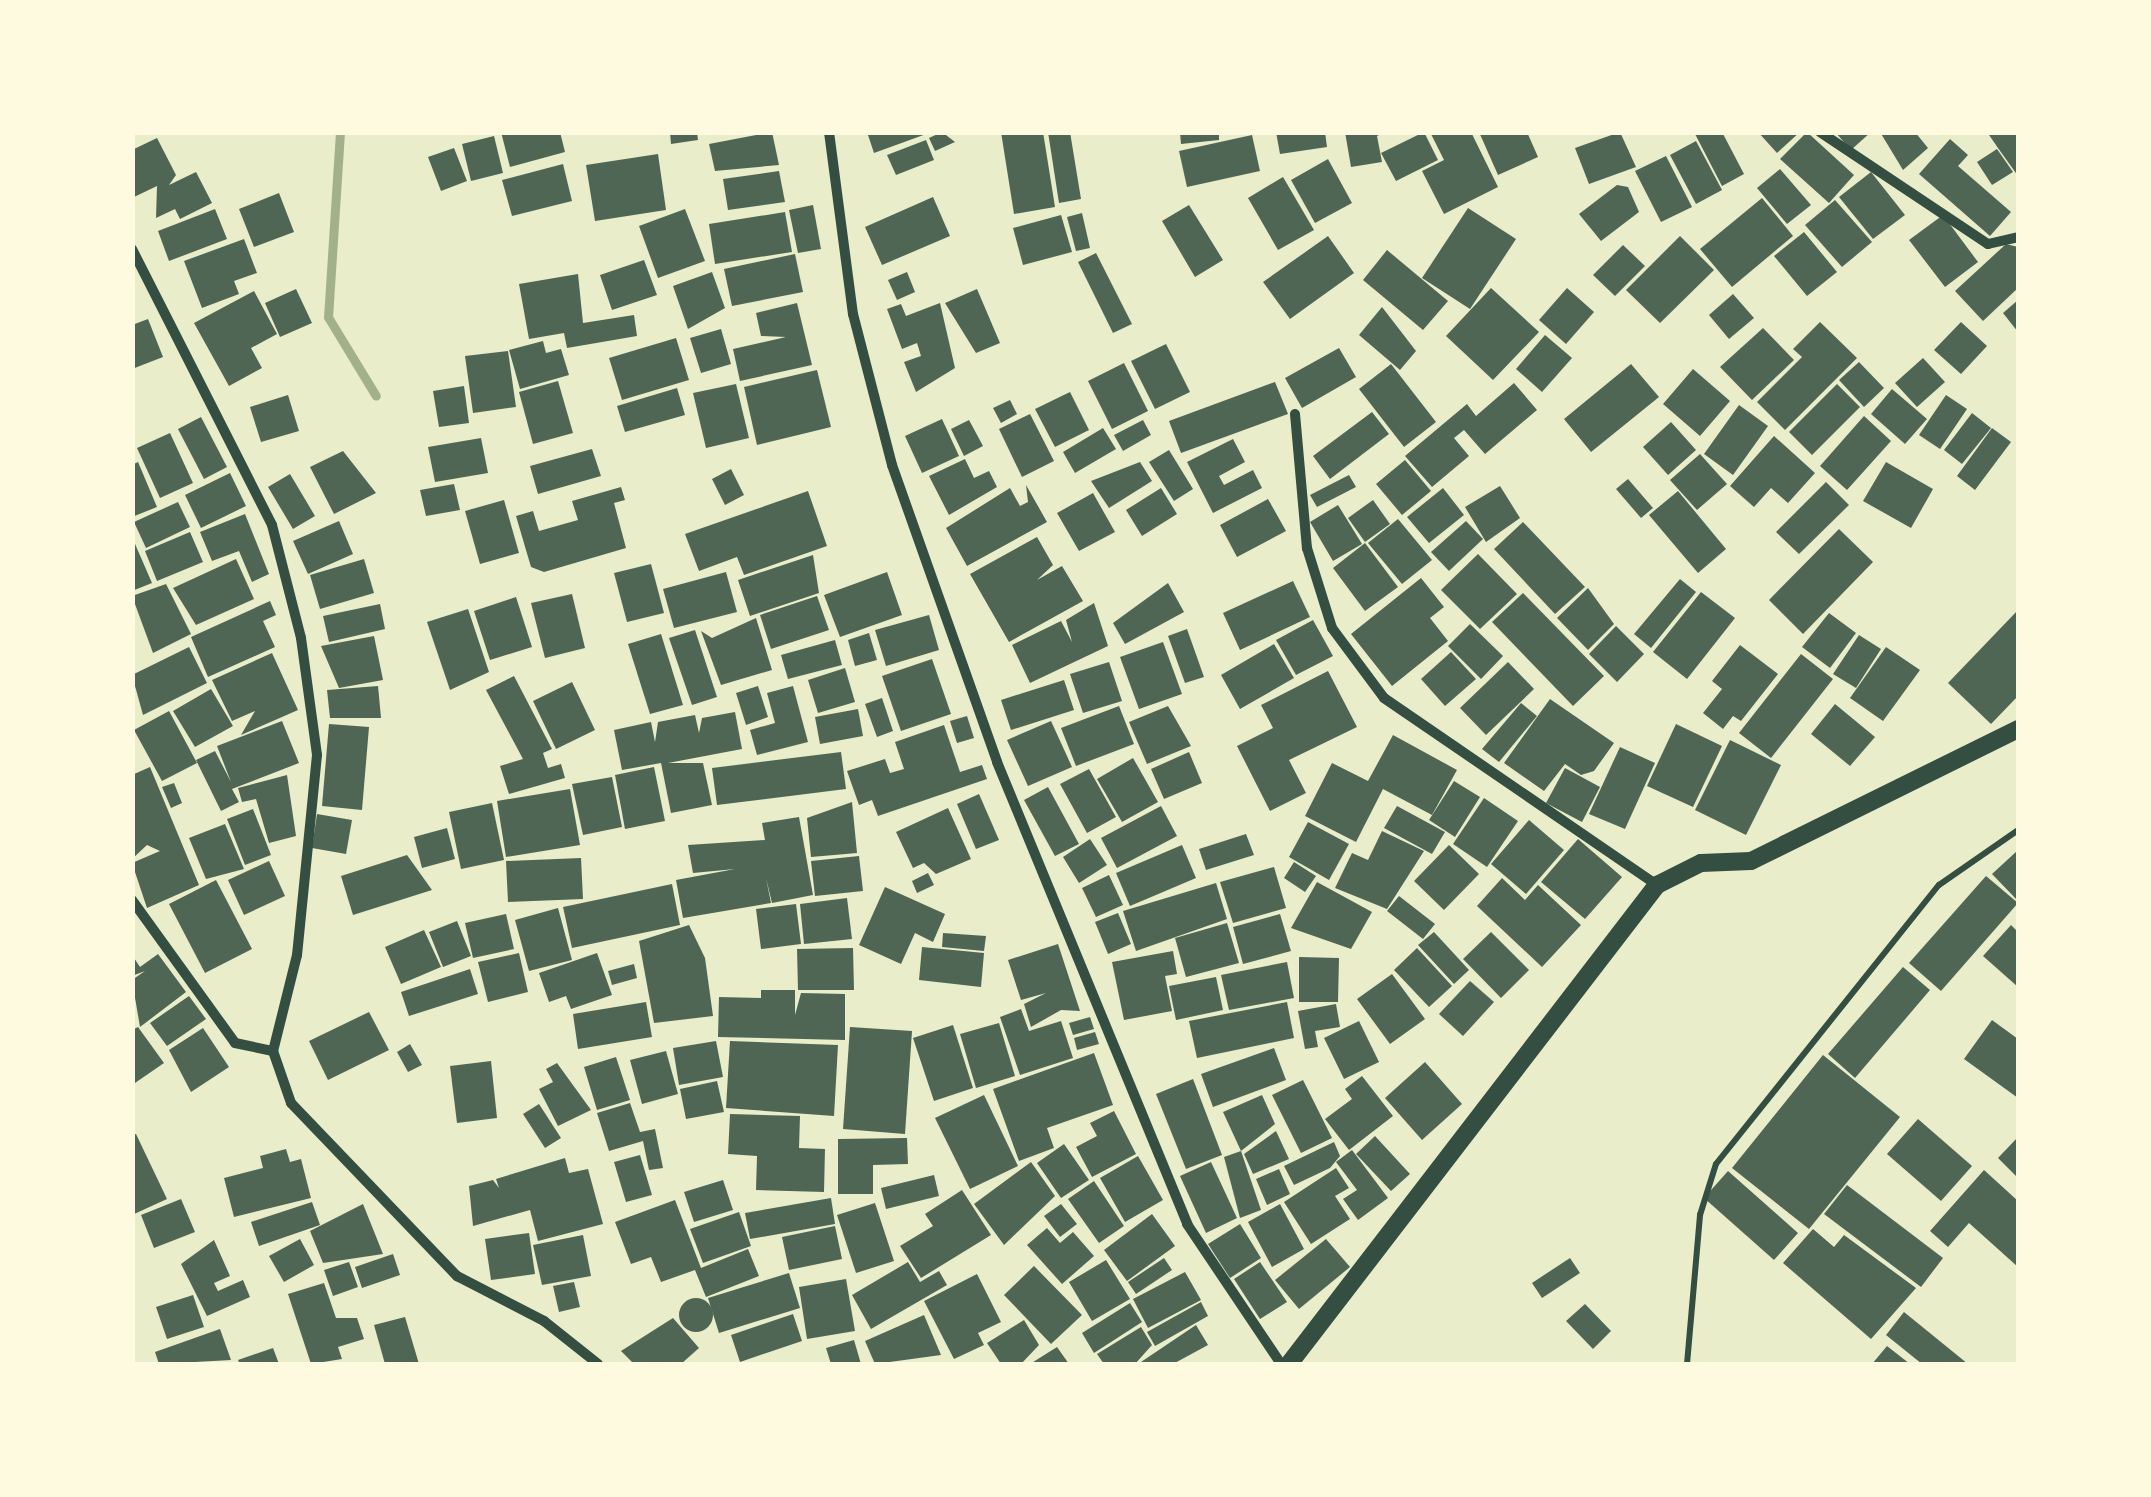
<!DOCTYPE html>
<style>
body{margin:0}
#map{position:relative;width:2151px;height:1497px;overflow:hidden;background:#e9edc9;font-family:"Archivo Narrow",sans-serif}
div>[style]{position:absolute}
.stream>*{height:9px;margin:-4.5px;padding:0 4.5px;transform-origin:4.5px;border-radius:4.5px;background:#a3b18a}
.building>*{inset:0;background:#4f6655}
.round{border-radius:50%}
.service>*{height:6px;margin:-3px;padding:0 3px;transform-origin:3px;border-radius:3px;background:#344e41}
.minor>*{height:10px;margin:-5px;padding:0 5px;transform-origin:5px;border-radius:5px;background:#344e41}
.secondary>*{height:18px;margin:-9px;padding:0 9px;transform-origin:9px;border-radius:9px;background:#344e41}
span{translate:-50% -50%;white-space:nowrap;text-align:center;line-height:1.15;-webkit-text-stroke:10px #fefae0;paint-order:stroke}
.frame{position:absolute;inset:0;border:135px solid #fefae0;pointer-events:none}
</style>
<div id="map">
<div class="stream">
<div style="left:340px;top:132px;width:185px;rotate:93.7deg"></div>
<div style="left:328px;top:317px;width:92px;rotate:58.7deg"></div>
</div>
<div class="building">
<div style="clip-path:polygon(501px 132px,560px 132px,565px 152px,510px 167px)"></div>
<div style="clip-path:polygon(670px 132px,697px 132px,698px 140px,671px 144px)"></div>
<div style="clip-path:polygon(772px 132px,779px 165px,715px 171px,709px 144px)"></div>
<div style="clip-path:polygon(867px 132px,929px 132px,929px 133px,874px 153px)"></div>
<div style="clip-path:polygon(942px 132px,955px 142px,935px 151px,929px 138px)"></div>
<div style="clip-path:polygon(1001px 132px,1043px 132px,1055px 207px,1014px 214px)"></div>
<div style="clip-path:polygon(1048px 132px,1070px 132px,1081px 199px,1059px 203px)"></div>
<div style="clip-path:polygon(1180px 132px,1219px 132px,1219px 140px,1181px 144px)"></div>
<div style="clip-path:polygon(1276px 132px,1325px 132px,1327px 147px,1280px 154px)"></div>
<div style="clip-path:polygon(1345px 132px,1385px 132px,1377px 136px,1382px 162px,1351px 167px)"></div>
<div style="clip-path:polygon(1424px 132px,1438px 160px,1396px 181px,1381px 153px)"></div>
<div style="clip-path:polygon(1430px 132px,1471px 132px,1498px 187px,1444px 214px,1422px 171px,1444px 160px)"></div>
<div style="clip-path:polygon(1479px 132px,1527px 132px,1538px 157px,1498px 175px)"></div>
<div style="clip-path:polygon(1620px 132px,1636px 167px,1589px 184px,1575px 148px)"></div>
<div style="clip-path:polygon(1694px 132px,1722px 132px,1744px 174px,1722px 186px)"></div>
<div style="clip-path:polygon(1758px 132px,1800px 132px,1777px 153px)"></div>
<div style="clip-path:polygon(1807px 132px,1854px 175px,1829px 203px,1780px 159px)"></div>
<div style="clip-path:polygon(1835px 132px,1871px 132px,1851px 150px)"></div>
<div style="clip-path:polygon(1880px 132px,1915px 132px,1928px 148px,1903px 170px)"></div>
<div style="clip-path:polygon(1987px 132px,2018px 132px,2018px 176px,1998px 148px)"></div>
<div style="clip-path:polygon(1252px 135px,1260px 171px,1187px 187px,1179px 151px)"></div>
<div style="clip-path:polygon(494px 136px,503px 173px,471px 181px,462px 144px)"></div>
<div style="clip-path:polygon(157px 138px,176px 175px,169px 185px,196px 172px,212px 203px,180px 219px,175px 209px,156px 218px,157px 186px,132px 198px,132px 150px)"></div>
<div style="clip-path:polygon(1950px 139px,1968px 155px,1958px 166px,2011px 212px,1990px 236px,1919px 174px)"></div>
<div style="clip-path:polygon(926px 140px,934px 160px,896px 175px,887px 155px)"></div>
<div style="clip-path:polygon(1696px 141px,1722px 190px,1696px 204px,1670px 155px)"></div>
<div style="clip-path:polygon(454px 148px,467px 181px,441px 191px,428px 157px)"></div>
<div style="clip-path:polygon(1997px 149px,2013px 172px,1992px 185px,1977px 162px)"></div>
<div style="clip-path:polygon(658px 154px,666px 210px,595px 221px,586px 165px)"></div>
<div style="clip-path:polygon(1666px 156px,1692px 207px,1661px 222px,1635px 171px)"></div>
<div style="clip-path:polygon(1328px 159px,1352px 203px,1315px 223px,1291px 180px)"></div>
<div style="clip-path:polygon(563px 164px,572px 201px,512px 216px,502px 180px)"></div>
<div style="clip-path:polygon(1780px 169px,1811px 205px,1787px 224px,1757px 188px)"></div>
<div style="clip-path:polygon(779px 171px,785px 202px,728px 210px,723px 179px)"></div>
<div style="clip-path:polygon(1871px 172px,1905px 215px,1873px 239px,1839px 197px)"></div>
<div style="clip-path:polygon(1283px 177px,1314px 230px,1278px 250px,1248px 198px)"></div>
<div style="clip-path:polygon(1617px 185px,1628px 187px,1639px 212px,1601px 241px,1579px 214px)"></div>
<div style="clip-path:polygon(279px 193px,294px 232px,254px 247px,239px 209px)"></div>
<div style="clip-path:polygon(933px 197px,950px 236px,882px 265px,865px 227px)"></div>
<div style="clip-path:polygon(1762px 198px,1793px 236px,1732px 287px,1700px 249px)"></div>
<div style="clip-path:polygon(1835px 200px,1872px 242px,1842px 267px,1805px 225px)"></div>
<div style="clip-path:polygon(813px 205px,821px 249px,798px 253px,789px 210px)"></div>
<div style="clip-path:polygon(1189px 205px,1223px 260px,1195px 277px,1162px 221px)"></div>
<div style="clip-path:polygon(1468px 208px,1516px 239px,1470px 309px,1422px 278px)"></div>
<div style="clip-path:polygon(215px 209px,227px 239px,169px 261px,158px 231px)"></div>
<div style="clip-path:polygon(685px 209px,705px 261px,658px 278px,639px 226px)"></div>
<div style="clip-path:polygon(785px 212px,792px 252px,715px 264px,709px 224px)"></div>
<div style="clip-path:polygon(1082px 213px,1090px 248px,1076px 251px,1067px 217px)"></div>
<div style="clip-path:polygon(1061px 215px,1072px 252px,1023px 265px,1013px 228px)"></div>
<div style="clip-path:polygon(1943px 215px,1978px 262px,1945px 287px,1909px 240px)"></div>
<div style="clip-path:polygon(1804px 232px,1837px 272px,1807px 296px,1774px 256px)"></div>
<div style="clip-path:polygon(1328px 236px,1354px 273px,1290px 319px,1263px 282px)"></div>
<div style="clip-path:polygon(1680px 236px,1714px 270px,1660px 323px,1626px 290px)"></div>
<div style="clip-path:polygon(244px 239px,257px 273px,234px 281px,239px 294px,202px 308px,184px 261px)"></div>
<div style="clip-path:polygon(2006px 244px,2018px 247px,2018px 288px,1983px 321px,1955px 291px)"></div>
<div style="clip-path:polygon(1623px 245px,1645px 266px,1615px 296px,1593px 275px)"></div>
<div style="clip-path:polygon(1387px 250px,1448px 301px,1423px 330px,1363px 280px)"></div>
<div style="clip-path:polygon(1096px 253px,1132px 324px,1113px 333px,1078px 262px)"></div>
<div style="clip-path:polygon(795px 254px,803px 292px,732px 306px,724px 269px)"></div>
<div style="clip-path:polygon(644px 260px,657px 295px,612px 310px,600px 275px)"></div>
<div style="clip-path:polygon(712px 272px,725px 308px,688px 329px,673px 286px)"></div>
<div style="clip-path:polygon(907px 272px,915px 292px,897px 300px,888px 280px)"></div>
<div style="clip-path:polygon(578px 274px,583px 323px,634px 315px,637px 336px,567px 348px,564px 333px,529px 339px,519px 284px)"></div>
<div style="clip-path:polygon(1491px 288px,1539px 332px,1493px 380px,1446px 336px)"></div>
<div style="clip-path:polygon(1567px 288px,1594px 312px,1566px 344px,1539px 320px)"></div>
<div style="clip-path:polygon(296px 289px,312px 323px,280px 337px,265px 303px)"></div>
<div style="clip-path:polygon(977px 289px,1000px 343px,976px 353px,945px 303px)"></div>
<div style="clip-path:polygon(254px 291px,277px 334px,251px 348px,262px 368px,229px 386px,194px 323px)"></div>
<div style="clip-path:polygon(1733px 294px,1754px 318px,1729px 339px,1709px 315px)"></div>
<div style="clip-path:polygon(2018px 300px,2018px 332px,2003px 313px)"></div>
<div style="clip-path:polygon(797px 303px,812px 365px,740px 381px,733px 349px,786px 337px,761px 336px,756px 313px)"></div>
<div style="clip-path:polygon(940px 303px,955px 368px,916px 392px,904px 362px,921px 356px,917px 343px,902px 349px,887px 309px,901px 304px,906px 316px)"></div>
<div style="clip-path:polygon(1382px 307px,1416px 351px,1400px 370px,1359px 335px)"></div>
<div style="clip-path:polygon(148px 319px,163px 357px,132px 369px,132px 325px)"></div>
<div style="clip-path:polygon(1820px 322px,1857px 358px,1785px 430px,1757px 402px,1802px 357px,1793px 349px)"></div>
<div style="clip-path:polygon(1961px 322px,1987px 346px,1961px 374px,1934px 350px)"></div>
<div style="clip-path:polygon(1763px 328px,1794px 360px,1752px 400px,1720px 367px)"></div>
<div style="clip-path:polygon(721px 329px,731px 364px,701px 373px,690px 338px)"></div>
<div style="clip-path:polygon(1545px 335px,1572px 358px,1542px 392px,1516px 369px)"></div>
<div style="clip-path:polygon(676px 338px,689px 380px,622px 400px,609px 358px)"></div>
<div style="clip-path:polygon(543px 341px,546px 353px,561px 349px,569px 375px,520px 389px,509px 350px)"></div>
<div style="clip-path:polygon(1166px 344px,1190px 392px,1155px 409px,1131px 361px)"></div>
<div style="clip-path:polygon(1339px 348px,1356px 377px,1302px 408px,1285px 378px)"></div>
<div style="clip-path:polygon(508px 351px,516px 407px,473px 413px,465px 356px)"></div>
<div style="clip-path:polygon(1923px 358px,1945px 382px,1917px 407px,1895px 383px)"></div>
<div style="clip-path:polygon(1859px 362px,1884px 388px,1864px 407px,1839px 380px)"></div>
<div style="clip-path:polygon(1124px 363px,1148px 411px,1112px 429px,1088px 381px)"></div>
<div style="clip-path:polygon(1391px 364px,1436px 422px,1404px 447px,1359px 389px)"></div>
<div style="clip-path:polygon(1631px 364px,1659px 397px,1591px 452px,1564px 419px)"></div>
<div style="clip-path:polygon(1693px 369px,1730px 401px,1700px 436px,1663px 404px)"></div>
<div style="clip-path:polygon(817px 370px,831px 427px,757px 445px,744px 387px)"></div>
<div style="clip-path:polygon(558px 381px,573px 433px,533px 444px,519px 392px)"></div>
<div style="clip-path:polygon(1275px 382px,1288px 414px,1181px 453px,1169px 421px)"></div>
<div style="clip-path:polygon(1514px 383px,1537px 410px,1485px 454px,1464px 430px,1454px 438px,1469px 456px,1432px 487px,1405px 456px,1467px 404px,1476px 416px)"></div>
<div style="clip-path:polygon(736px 384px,749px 438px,706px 448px,693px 393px)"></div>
<div style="clip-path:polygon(1837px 384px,1860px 407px,1812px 455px,1789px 432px)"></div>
<div style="clip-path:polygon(464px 386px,469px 423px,439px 427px,433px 391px)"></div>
<div style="clip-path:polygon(677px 388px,685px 415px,625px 432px,617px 406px)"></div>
<div style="clip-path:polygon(1892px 389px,1927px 419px,1905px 444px,1871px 414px)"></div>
<div style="clip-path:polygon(1070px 392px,1089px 430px,1055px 447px,1035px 409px)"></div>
<div style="clip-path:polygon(288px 395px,299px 431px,261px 442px,250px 407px)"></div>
<div style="clip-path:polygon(1946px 395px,1967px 409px,1940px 449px,1919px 435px)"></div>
<div style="clip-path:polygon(1010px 400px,1017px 414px,1001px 423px,993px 408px)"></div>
<div style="clip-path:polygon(1739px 405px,1768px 426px,1733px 475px,1704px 454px)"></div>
<div style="clip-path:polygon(1372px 412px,1389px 434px,1330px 479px,1313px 456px)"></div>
<div style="clip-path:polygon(1972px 413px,1991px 428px,1962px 464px,1944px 450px)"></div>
<div style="clip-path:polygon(1030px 414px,1054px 461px,1022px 477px,999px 429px)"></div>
<div style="clip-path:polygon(1864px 416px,1891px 441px,1847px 490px,1820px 466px)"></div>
<div style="clip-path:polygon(201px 417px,227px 467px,204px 479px,178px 429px)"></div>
<div style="clip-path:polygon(942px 419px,959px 456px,922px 473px,905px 436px)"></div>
<div style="clip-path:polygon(969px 420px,983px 446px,964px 456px,951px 429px)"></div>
<div style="clip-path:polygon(1143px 420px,1151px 435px,1123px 451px,1114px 435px)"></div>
<div style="clip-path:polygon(1671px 422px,1696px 450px,1668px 475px,1643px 447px)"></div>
<div style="clip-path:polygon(1103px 428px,1116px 449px,1075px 473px,1063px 452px)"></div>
<div style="clip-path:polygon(1992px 428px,2011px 442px,1975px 490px,1957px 476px)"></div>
<div style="clip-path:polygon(170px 433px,193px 483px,160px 498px,137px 448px)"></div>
<div style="clip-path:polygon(1774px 436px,1815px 473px,1788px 503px,1771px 488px,1754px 507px,1730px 486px)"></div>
<div style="clip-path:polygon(481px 438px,488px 473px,435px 482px,428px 447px)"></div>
<div style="clip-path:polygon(1233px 439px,1245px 462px,1219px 476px,1224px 485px,1253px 470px,1262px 488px,1213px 513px,1187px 462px)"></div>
<div style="clip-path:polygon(592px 449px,601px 476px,538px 494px,530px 466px)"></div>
<div style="clip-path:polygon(1169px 450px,1193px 489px,1174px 501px,1149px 462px)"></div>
<div style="clip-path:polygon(343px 451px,376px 493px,334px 514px,310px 467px)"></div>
<div style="clip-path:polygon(1700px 454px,1727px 484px,1697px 510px,1670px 480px)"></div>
<div style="clip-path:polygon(965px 459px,974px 478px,989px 471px,997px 487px,949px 515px,929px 476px)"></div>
<div style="clip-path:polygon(1405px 460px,1431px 491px,1402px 515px,1376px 484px)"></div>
<div style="clip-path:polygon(138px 462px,157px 507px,132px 517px,132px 465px)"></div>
<div style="clip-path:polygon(1140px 462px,1152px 481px,1109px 508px,1091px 481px)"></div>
<div style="clip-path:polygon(1886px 462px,1933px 489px,1911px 528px,1863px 501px)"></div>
<div style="clip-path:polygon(731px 469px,744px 495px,725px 505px,712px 479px)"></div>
<div style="clip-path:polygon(230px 473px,246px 506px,201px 528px,185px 495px)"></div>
<div style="clip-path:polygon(290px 474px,315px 516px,293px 529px,268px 487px)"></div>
<div style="clip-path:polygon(1349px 475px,1356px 487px,1317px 507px,1310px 495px)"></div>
<div style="clip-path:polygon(1628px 479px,1653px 508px,1641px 518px,1616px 489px)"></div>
<div style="clip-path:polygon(1826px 482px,1849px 505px,1799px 554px,1776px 532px)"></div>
<div style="clip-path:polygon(454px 484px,460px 510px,426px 516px,420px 490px)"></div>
<div style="clip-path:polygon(1026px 485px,1047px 522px,967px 566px,946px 528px,1010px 488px,1020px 506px,1028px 502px)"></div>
<div style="clip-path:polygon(1500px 486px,1520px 518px,1486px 542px,1465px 507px)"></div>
<div style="clip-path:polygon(621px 487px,625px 500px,614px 503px,626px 548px,544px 572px,531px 567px,516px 516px,533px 511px,539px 531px,578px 520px,572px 501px)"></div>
<div style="clip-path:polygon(1161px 488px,1177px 514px,1142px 536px,1126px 510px)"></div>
<div style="clip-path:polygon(1443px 488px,1464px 515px,1429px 543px,1407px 517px)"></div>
<div style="clip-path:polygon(808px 491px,827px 546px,744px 575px,737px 557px,699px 571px,685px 534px)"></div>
<div style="clip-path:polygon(1678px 491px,1726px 549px,1698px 573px,1649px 515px)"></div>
<div style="clip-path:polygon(1093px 493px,1115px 532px,1079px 551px,1057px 513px)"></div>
<div style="clip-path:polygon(1268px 499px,1286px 531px,1237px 557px,1220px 525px)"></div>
<div style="clip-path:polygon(504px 500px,519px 553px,480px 564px,465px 511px)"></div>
<div style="clip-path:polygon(1373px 500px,1390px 524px,1365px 542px,1348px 518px)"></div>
<div style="clip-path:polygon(178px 502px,190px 527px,146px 548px,134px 522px)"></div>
<div style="clip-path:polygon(1338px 505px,1362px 544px,1333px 561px,1310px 522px)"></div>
<div style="clip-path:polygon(245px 514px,269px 574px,252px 582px,239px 551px,212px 561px,200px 532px)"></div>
<div style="clip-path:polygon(1398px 519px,1432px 560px,1402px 584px,1368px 543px)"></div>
<div style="clip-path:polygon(339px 521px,353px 554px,308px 574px,293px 541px)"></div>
<div style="clip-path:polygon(1466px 521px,1483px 539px,1449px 571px,1431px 552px)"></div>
<div style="clip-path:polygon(1523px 522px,1585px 587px,1555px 614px,1494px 549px)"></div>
<div style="clip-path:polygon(1839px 529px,1873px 562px,1803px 634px,1769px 600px)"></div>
<div style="clip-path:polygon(190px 532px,203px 562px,157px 581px,145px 551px)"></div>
<div style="clip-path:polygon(132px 537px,152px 583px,132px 591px)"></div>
<div style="clip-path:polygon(1037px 537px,1053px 565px,1037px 580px,1062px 566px,1083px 601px,1009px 642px,970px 574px)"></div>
<div style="clip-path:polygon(1365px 543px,1398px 587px,1365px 611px,1333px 568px)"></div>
<div style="clip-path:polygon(1478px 554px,1517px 594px,1480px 629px,1441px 590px)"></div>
<div style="clip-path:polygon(813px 555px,819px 593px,750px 616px,738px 580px)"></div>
<div style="clip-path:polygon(236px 559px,254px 599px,196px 625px,173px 588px)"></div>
<div style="clip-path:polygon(364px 559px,374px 593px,320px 609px,310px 575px)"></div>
<div style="clip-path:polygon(651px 564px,664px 613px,627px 622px,614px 573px)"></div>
<div style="clip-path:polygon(726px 572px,737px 612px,674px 628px,663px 589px)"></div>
<div style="clip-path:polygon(887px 572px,902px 615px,840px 637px,824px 595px)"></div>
<div style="clip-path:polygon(1421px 578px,1444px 607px,1430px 618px,1448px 641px,1392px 686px,1351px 634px)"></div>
<div style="clip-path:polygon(1680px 579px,1696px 592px,1651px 648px,1634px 634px)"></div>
<div style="clip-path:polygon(1293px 581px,1310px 617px,1240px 650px,1223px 613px)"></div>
<div style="clip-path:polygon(1168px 583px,1184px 612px,1125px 644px,1113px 623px)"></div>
<div style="clip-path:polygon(166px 584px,191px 634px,153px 653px,132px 596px)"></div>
<div style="clip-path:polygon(1588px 588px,1614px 624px,1588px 650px,1557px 618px)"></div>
<div style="clip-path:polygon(1701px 592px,1735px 618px,1687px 679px,1653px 652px)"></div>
<div style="clip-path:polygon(1523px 593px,1604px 676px,1573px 706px,1492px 622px)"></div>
<div style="clip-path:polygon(572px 594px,585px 648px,545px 658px,531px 603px)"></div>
<div style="clip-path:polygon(817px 596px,829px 630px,771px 649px,760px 615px)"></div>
<div style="clip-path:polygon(516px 597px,532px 647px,490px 660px,474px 611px)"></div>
<div style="clip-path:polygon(270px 601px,276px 615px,263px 621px,275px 647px,208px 677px,191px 637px)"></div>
<div style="clip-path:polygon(1094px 603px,1108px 646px,1030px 683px,1012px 645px,1061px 621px,1072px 642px,1066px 620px)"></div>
<div style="clip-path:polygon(380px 604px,385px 629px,329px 642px,323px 616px)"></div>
<div style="clip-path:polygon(468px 609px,489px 672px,450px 690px,427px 622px)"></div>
<div style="clip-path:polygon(2018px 610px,2018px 696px,1991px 724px,1948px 683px)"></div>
<div style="clip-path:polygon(1829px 613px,1856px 633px,1830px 668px,1802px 647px)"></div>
<div style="clip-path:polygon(929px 615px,939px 650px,886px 666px,875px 630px)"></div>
<div style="clip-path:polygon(756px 618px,772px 670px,721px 685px,701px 631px,712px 638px)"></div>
<div style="clip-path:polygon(1313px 620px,1333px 656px,1296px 675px,1276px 640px)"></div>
<div style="clip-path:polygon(1470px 624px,1503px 656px,1481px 679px,1448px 646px)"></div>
<div style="clip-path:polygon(1616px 626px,1644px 654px,1617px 682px,1589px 654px)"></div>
<div style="clip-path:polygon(1187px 629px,1204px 677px,1185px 683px,1168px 636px)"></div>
<div style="clip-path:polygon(695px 630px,717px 697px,692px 705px,669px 638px)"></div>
<div style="clip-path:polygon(869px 633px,877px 660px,855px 666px,848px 640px)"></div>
<div style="clip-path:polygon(661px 634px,683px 705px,650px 714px,628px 644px)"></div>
<div style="clip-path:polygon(1859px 635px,1881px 649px,1856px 688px,1833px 674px)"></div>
<div style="clip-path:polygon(374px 636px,383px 680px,339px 688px,321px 646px)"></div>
<div style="clip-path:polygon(835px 640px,842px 665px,788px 679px,781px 655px)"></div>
<div style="clip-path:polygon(1163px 642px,1182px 694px,1139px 709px,1120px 657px)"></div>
<div style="clip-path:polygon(1274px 644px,1294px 678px,1240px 709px,1221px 675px)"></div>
<div style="clip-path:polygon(1740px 645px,1778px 674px,1741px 721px,1733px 716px,1723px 729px,1703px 713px,1722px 689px,1712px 681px)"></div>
<div style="clip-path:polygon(189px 647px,207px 683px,143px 715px,132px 675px)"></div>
<div style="clip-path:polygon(1886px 647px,1920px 670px,1883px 721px,1850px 698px)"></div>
<div style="clip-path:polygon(1451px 652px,1476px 679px,1445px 706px,1421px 679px)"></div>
<div style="clip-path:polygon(272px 653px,298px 710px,241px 735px,255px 711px,232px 721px,212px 680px)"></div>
<div style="clip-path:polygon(1801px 654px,1833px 679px,1771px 758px,1739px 733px)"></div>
<div style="clip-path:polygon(932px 659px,951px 714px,901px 731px,882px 676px)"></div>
<div style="clip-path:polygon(1109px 662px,1122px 701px,1083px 713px,1070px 674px)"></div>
<div style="clip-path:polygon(1508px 662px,1534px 689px,1486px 735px,1460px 708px)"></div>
<div style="clip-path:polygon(845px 668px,855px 702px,818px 713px,808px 680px)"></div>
<div style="clip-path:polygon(1328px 671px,1357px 727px,1289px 760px,1306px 793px,1270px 811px,1237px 746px,1273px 728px,1261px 705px)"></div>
<div style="clip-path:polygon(514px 676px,552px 749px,543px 753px,548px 768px,561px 764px,565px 778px,509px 794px,500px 766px,523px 759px,486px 690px)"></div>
<div style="clip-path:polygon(1064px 680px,1074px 710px,1011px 730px,1001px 700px)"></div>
<div style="clip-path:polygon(572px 682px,595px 730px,556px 749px,533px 701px)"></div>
<div style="clip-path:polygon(378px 686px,381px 718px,330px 718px,327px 690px)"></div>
<div style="clip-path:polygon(758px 686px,768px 717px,746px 725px,736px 693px)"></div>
<div style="clip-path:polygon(793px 686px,808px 742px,757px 755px,750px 730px,775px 723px,767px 693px)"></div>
<div style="clip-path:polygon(211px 689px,233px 726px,195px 747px,173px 711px)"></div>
<div style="clip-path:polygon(882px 698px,893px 731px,877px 737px,865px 704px)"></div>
<div style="clip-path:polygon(1550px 699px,1614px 743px,1594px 771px,1581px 775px,1565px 764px,1544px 791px,1504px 763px)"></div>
<div style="clip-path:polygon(1521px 703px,1537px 716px,1499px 762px,1482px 749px)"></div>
<div style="clip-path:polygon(1835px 704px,1875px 737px,1850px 766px,1811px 734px)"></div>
<div style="clip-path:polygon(1119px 706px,1134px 744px,1076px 766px,1061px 728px)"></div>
<div style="clip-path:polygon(1168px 706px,1191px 746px,1147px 764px,1129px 722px)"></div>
<div style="clip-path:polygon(858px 709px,863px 736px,820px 744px,815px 717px)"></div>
<div style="clip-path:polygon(169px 711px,197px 763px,162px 781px,134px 730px)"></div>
<div style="clip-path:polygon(735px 712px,742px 749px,668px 763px,703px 763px,712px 805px,671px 813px,661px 763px,622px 770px,614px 730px,651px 722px,655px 742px,658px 722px,695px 715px,699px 733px,702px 718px)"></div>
<div style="clip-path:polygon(967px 716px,974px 738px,957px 743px,950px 721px)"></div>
<div style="clip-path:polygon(282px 721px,299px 763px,232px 789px,239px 802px,221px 811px,196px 760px,215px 751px,231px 782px,217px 746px)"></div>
<div style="clip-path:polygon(1051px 721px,1072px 767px,1028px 786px,1007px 740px)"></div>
<div style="clip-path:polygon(329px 724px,369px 727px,362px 810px,322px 806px)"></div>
<div style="clip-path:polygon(1676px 724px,1722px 746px,1693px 807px,1647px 786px)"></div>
<div style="clip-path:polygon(944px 725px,960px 772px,982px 765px,987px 779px,878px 816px,872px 800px,859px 805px,847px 771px,885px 759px,890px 773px,904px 769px,895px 742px)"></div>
<div style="clip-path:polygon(1393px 735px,1457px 770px,1432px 815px,1383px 789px,1356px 842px,1305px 816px,1332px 763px,1368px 781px)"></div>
<div style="clip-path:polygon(1730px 740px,1781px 765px,1746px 835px,1695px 810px)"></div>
<div style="clip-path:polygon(1620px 747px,1655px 763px,1625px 829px,1589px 814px)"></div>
<div style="clip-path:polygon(841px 752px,846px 789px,717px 805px,712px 768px)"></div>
<div style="clip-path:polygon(1189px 752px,1202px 783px,1164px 799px,1151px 769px)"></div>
<div style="clip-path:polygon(1133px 758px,1158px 802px,1122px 822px,1097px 779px)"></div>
<div style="clip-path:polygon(150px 767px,199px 885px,147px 908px,132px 863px,160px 851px,147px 845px,132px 859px,132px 775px)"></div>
<div style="clip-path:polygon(654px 767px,665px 821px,625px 829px,615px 775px)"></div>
<div style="clip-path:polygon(1565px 768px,1600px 787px,1582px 822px,1546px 803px)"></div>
<div style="clip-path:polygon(1089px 769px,1116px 817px,1087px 833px,1060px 784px)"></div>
<div style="clip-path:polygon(287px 775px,296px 836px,269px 843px,256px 799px,242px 802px,238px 788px)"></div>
<div style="clip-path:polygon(612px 777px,622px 827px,583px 835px,572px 784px)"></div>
<div style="clip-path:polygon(1454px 781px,1480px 797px,1455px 837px,1429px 820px)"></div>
<div style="clip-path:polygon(174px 783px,182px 803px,171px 808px,162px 787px)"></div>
<div style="clip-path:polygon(1048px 787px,1079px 844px,1055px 856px,1024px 800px)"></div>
<div style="clip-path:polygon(570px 789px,580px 845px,506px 857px,497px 801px)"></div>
<div style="clip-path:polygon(979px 794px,999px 840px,976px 849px,957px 804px)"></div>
<div style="clip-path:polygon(1484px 798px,1518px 821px,1487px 867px,1453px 844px)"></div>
<div style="clip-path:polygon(852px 802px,857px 853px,811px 857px,807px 818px)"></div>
<div style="clip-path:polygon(492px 803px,504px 860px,461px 869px,449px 812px)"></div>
<div style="clip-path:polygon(1161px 806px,1177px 836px,1117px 868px,1101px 838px)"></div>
<div style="clip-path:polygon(1397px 806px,1445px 832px,1432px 854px,1384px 828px)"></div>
<div style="clip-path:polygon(948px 808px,971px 859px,936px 874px,924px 863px,913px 868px,896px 832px)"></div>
<div style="clip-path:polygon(253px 809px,271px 855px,245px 865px,227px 819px)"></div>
<div style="clip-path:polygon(317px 814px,352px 820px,346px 854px,312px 848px)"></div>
<div style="clip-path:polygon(799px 817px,813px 895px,772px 903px,766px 878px,771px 903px,683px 918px,676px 880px,735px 869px,693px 873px,688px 845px,765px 840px,762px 823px)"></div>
<div style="clip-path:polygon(1529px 820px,1564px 850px,1526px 894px,1491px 864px)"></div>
<div style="clip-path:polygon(1308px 822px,1349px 844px,1329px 880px,1289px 857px)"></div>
<div style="clip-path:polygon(225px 824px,244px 869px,206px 879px,189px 838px)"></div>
<div style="clip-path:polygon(447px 828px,455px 859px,422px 868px,414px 837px)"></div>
<div style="clip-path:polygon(1382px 831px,1424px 851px,1387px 909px,1335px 888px,1352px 853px,1368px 860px)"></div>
<div style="clip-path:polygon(1246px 834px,1254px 855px,1206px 870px,1199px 849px)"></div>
<div style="clip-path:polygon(1090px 839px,1107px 865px,1079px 883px,1063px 857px)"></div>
<div style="clip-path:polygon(1578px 839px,1622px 877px,1585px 919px,1541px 882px)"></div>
<div style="clip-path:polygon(1182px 845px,1196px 878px,1130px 906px,1116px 873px)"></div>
<div style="clip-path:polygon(1449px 845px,1479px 874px,1444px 910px,1414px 881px)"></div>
<div style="clip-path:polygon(2017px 851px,2018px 853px,2018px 901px,1992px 874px)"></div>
<div style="clip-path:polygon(407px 855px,432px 890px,353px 915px,341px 876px)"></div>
<div style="clip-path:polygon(859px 856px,863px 891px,815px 896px,811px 861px)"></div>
<div style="clip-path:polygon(581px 858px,583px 899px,508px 902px,506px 861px)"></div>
<div style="clip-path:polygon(269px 861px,285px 896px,244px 915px,228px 880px)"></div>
<div style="clip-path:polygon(1294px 862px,1316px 876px,1305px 892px,1284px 878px)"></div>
<div style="clip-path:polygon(1274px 867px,1286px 908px,1233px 923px,1220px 882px)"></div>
<div style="clip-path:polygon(928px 873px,934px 885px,917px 893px,912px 881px)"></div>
<div style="clip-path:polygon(1109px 875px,1123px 905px,1096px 917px,1082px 888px)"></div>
<div style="clip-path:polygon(1986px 876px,2018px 903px,1941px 991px,1909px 963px)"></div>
<div style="clip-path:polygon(1502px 878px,1525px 900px,1538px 885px,1581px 925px,1542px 967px,1477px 906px)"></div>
<div style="clip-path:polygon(216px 880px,252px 949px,205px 973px,169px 904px)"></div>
<div style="clip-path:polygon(1317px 882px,1372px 912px,1351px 949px,1291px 928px)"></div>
<div style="clip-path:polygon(1216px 883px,1227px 919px,1136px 951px,1123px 911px)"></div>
<div style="clip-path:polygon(672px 884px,680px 925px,572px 948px,563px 907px)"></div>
<div style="clip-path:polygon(885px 887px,945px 914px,933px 942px,915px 933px,901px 964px,859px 945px)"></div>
<div style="clip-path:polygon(1399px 896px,1435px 924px,1423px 939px,1387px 911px)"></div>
<div style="clip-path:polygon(847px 898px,852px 939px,804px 944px,800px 904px)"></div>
<div style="clip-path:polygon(796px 904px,801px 944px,761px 949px,756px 909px)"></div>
<div style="clip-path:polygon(558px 908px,572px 960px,529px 971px,515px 920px)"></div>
<div style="clip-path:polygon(1118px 913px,1131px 944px,1108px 954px,1095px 922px)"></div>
<div style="clip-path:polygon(506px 914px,514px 949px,473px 958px,465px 923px)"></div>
<div style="clip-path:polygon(1280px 914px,1291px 951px,1243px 964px,1233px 927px)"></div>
<div style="clip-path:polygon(457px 921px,471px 956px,443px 967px,429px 932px)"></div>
<div style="clip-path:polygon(1227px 923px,1239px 963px,1186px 977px,1175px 938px)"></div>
<div style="clip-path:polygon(689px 925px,705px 958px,713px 1016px,654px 1023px,639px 941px)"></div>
<div style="clip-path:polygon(2011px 925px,2018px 932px,2018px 987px,1983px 956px)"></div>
<div style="clip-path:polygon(424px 930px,441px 967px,401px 984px,385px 947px)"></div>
<div style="clip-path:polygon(1434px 932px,1469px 970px,1454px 984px,1418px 945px)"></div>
<div style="clip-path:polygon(1491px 932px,1529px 970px,1501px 998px,1463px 959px)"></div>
<div style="clip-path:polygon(943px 933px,986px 936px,984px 951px,942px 947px)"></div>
<div style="clip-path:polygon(1058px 944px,1080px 1011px,1061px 1010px,1031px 1027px,1024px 1004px,1046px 993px,1021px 1000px,1008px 960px)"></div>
<div style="clip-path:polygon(922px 947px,984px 953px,981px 987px,919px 980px)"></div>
<div style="clip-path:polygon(853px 948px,854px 990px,798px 990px,797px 949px)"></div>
<div style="clip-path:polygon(1417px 948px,1452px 986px,1429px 1007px,1394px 970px)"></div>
<div style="clip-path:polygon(1173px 951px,1177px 974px,1165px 976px,1172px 1011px,1124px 1020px,1112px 962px)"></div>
<div style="clip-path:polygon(519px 953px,528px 992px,488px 1002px,478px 962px)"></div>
<div style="clip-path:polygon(597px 953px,612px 995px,571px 1009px,566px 996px,549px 1002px,539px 973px)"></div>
<div style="clip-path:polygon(158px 954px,186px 992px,140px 1027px,132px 980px,145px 971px,132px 976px,132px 955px,140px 967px)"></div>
<div style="clip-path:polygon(1299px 957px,1339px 958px,1338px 1002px,1299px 1002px)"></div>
<div style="clip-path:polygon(1287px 962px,1294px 998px,1229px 1010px,1221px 975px)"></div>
<div style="clip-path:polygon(634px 964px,637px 978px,612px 985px,608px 971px)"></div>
<div style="clip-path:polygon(1903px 967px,1930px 990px,1855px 1078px,1828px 1054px)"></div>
<div style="clip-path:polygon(470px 969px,478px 994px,409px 1016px,401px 992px)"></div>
<div style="clip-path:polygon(1392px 974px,1425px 1019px,1390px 1044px,1357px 999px)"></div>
<div style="clip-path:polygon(1216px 977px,1223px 1010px,1176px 1020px,1169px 986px)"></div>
<div style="clip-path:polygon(1470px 981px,1494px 1002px,1463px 1036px,1439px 1014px)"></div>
<div style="clip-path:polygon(761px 990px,795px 990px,795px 1015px,801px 993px,845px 994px,845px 1040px,718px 1037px,719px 997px,761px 998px)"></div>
<div style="clip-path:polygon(189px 996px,206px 1019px,167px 1046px,150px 1023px)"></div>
<div style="clip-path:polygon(646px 1002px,652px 1037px,578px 1049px,573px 1014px)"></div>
<div style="clip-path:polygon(1287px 1002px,1294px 1038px,1197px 1058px,1189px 1021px)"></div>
<div style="clip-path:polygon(1336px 1004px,1340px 1027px,1315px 1031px,1318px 1047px,1305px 1049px,1298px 1011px)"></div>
<div style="clip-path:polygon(1021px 1009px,1029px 1031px,1061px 1021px,1073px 1058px,1020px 1075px,1000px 1017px)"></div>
<div style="clip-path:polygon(369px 1012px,389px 1050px,328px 1080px,309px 1041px)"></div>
<div style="clip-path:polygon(1090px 1017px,1094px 1029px,1073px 1035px,1069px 1023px)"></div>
<div style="clip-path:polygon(1992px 1020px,2018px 1039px,2018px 1098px,1964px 1059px)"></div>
<div style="clip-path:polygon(1359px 1021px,1379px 1062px,1344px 1079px,1324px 1038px)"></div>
<div style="clip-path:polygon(999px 1023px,1015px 1076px,976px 1088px,960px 1034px)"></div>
<div style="clip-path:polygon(953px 1025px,973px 1088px,934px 1101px,913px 1038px)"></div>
<div style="clip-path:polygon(138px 1027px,164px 1063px,132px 1085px,132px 1030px)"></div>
<div style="clip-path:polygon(850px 1027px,912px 1031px,905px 1134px,843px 1129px)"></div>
<div style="clip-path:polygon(203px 1028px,229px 1067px,191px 1092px,169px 1050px)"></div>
<div style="clip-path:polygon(1095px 1032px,1099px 1044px,1077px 1050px,1074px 1038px)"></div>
<div style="clip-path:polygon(716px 1041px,723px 1077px,679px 1085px,673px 1048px)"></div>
<div style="clip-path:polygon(730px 1041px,838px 1045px,834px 1116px,726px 1108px)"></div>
<div style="clip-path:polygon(410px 1044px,422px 1065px,408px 1072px,397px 1052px)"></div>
<div style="clip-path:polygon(1274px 1048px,1286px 1080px,1213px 1107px,1201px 1074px)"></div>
<div style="clip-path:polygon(666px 1051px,678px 1094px,642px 1104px,630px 1060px)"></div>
<div style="clip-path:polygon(1094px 1053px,1113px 1105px,1047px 1128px,1054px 1148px,1019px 1161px,993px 1089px)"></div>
<div style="clip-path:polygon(1823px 1055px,1900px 1117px,1809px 1229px,1732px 1168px)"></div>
<div style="clip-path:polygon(616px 1057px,630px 1100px,597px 1110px,584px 1067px)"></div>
<div style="clip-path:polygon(491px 1061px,497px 1118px,457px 1123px,450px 1066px)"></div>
<div style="clip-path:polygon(1425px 1062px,1462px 1104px,1422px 1140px,1385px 1098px)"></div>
<div style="clip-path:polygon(557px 1063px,591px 1110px,558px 1126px,539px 1089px,553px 1082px,546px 1069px)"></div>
<div style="clip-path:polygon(1362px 1076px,1393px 1116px,1349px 1150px,1325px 1119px,1352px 1099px,1345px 1089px)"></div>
<div style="clip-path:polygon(1193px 1079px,1222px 1155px,1186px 1169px,1156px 1094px)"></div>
<div style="clip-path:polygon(1303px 1080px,1332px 1138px,1301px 1153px,1272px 1095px)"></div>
<div style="clip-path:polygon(717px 1081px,724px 1112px,686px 1119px,680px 1089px)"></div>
<div style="clip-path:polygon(984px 1095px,1018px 1166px,970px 1189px,935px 1118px)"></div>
<div style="clip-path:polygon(1262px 1095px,1275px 1124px,1241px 1151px,1223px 1112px)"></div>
<div style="clip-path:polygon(630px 1103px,640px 1132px,655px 1129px,663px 1168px,649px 1170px,643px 1141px,609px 1151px,597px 1113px)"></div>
<div style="clip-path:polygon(539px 1104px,561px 1138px,545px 1148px,523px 1114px)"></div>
<div style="clip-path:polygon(1114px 1111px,1136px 1154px,1092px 1177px,1076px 1147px,1097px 1136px,1090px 1123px)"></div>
<div style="clip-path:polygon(730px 1114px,800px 1116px,799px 1148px,825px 1149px,824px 1192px,756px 1190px,757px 1156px,728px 1154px)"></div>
<div style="clip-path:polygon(1918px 1119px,1972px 1166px,1941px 1201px,1887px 1154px)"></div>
<div style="clip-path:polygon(1276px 1131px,1289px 1159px,1253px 1174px,1244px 1154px)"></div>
<div style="clip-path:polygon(136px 1134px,167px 1199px,132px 1215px,132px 1135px)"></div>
<div style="clip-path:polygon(1375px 1136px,1410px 1174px,1391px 1191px,1356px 1154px)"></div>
<div style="clip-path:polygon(2018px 1137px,2018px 1178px,1998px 1158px)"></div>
<div style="clip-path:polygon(907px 1138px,908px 1164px,873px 1165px,873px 1194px,838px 1194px,838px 1139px)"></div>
<div style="clip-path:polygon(1334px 1142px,1340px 1156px,1330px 1168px,1294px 1185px,1284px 1166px)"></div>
<div style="clip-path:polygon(1064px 1144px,1089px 1180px,1061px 1198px,1037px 1163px)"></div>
<div style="clip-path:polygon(286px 1149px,290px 1162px,301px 1159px,311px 1198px,234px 1217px,224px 1178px,263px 1168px,260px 1156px)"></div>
<div style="clip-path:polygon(1352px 1150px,1388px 1198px,1358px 1220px,1343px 1199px,1357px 1190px,1336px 1162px)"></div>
<div style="clip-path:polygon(1241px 1151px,1261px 1210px,1240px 1218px,1224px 1157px)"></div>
<div style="clip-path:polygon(640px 1155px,652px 1195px,626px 1202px,614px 1162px)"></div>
<div style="clip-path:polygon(1138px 1156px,1163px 1200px,1125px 1222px,1100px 1178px)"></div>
<div style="clip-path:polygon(565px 1158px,569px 1173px,588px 1169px,603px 1224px,538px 1241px,530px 1210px,473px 1226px,469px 1186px,493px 1180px,499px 1188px,496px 1179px)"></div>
<div style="clip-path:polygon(1031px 1162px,1055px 1196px,1004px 1245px,974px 1204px)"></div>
<div style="clip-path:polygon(1211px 1162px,1237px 1218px,1206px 1233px,1180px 1176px)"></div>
<div style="clip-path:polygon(1336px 1168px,1349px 1188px,1335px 1196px,1350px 1219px,1311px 1244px,1284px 1202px)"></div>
<div style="clip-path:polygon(1279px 1169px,1290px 1194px,1267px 1205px,1256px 1179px)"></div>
<div style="clip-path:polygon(1984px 1170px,2018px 1201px,2018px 1267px,1969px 1223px,1948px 1247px,1930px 1231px)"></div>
<div style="clip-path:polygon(1728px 1171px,1798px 1233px,1774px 1260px,1704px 1198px)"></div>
<div style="clip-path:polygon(934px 1175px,939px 1196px,886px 1209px,881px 1188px)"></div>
<div style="clip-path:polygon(723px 1180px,733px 1210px,694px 1222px,684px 1192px)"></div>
<div style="clip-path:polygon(1094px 1181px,1124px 1226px,1099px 1243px,1068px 1199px)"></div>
<div style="clip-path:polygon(1847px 1185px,1943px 1258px,1921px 1287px,1824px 1214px)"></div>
<div style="clip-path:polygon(962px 1190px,991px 1235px,921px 1278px,900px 1246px,933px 1226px,925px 1214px)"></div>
<div style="clip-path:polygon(831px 1198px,835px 1224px,750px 1239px,745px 1213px)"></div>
<div style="clip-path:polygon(181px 1199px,195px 1232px,154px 1248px,141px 1215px)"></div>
<div style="clip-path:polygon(675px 1200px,701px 1268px,748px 1249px,759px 1276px,706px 1297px,695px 1270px,661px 1282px,651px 1257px,631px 1264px,615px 1222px)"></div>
<div style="clip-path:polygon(312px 1202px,320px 1225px,259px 1246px,251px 1222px)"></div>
<div style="clip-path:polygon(875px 1203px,894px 1261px,856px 1273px,837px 1215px)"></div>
<div style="clip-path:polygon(363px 1204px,383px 1254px,323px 1263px,310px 1231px)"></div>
<div style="clip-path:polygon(1061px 1204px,1077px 1224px,1060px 1237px,1044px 1216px)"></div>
<div style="clip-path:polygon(1280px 1204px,1304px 1249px,1272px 1267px,1248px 1222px)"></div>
<div style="clip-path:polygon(739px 1212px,751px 1246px,703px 1263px,690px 1229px)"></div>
<div style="clip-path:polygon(1152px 1214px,1175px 1246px,1127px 1281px,1104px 1250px)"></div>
<div style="clip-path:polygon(1240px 1224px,1261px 1258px,1230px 1278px,1208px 1244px)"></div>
<div style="clip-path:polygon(835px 1226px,842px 1259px,789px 1270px,782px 1237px)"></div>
<div style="clip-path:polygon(1047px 1228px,1060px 1243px,1073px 1232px,1094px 1256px,1062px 1284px,1027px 1245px)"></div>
<div style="clip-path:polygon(1813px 1229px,1834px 1247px,1844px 1235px,1916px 1288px,1871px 1339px,1783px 1263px)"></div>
<div style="clip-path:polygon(529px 1233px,535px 1274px,491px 1280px,485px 1239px)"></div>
<div style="clip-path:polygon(583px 1235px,591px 1276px,542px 1285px,533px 1245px)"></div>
<div style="clip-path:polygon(300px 1239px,314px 1265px,284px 1282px,269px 1256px)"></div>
<div style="clip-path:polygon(1326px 1239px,1350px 1267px,1299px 1309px,1275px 1280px)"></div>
<div style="clip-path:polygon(214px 1240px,230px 1276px,214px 1283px,218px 1291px,243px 1280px,250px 1297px,207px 1316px,181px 1264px)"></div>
<div style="clip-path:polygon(393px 1254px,400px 1275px,362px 1288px,355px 1267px)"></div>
<div style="clip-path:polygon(1164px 1258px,1172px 1270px,1136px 1294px,1128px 1282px)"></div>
<div style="clip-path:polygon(1570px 1258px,1580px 1273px,1542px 1298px,1532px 1283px)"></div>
<div style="clip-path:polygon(1106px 1260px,1130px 1299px,1092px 1321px,1069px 1282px)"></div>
<div style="clip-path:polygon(349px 1262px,358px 1287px,333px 1296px,324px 1270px)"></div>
<div style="clip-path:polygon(908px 1262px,920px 1282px,939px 1271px,947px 1285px,871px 1329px,852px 1295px)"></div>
<div style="clip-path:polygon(1260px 1262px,1287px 1302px,1260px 1319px,1234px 1279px)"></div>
<div style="clip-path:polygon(1034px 1266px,1082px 1315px,1051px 1344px,1004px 1295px)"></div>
<div style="clip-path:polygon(1185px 1272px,1201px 1300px,1148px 1328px,1133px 1299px)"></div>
<div style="clip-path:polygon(789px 1273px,800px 1308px,719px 1333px,708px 1298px)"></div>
<div style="clip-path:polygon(977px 1274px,1001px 1322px,978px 1333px,984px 1345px,954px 1359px,924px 1301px)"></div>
<div style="clip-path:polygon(846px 1279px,855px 1331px,807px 1339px,799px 1287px)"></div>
<div style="clip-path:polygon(574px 1282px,580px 1307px,559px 1312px,553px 1286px)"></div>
<div style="clip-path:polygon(324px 1283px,336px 1318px,357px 1318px,364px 1339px,338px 1347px,342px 1359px,311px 1364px,288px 1294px)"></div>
<div style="clip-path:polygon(193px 1295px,204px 1327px,167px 1339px,156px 1307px)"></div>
<div class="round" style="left:679px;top:1298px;width:34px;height:34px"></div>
<div style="clip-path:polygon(1201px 1302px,1208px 1316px,1155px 1346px,1147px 1332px)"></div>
<div style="clip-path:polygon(1130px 1303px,1142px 1322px,1094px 1353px,1082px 1333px)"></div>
<div style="clip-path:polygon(1585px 1304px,1611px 1331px,1593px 1349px,1566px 1321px)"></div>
<div style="clip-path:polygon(1904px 1312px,1968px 1364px,1922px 1364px,1886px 1335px)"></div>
<div style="clip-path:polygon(793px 1314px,802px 1341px,740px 1362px,731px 1335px)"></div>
<div style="clip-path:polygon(924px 1315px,941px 1355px,875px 1364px,865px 1341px)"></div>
<div style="clip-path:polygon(405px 1317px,419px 1364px,385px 1364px,374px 1325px)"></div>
<div style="clip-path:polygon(673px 1318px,699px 1348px,681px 1364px,634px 1364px,621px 1351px)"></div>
<div style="clip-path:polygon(1024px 1320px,1039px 1345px,1021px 1364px,1001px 1364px,987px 1343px)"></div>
<div style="clip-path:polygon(1196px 1325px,1208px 1345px,1173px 1364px,1138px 1364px)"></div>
<div style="clip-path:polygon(1141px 1327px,1152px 1345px,1135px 1364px,1104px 1364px,1097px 1354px)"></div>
<div style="clip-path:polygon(220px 1329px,231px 1360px,159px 1364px,155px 1352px)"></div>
<div style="clip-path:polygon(854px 1340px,861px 1364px,831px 1364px,826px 1348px)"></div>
<div style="clip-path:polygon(1887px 1346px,1910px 1364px,1872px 1364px)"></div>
<div style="clip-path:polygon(1057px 1347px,1069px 1364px,1030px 1364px)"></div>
<div style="clip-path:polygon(273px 1348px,279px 1364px,240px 1364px,238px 1360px)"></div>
</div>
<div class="service">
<div style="left:1687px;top:1364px;width:150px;rotate:-85deg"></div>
<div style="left:1700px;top:1215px;width:53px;rotate:-72.6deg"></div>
<div style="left:1716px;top:1164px;width:357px;rotate:-51.4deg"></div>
<div style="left:1939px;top:885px;width:96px;rotate:-34.8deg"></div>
</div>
<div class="minor">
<div style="left:829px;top:132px;width:184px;rotate:82.5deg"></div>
<div style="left:853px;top:314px;width:156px;rotate:75.5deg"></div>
<div style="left:892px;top:465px;width:315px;rotate:70.5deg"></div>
<div style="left:997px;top:762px;width:500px;rotate:67.6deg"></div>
<div style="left:1187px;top:1224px;width:169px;rotate:56.1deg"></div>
<div style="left:1820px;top:132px;width:202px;rotate:33.7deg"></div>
<div style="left:1988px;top:244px;width:31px;rotate:-13deg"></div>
<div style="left:132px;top:249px;width:309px;rotate:63.1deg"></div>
<div style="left:272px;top:525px;width:117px;rotate:75.6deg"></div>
<div style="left:301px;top:638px;width:118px;rotate:82.2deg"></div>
<div style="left:317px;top:755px;width:201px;rotate:95.7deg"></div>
<div style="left:297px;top:955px;width:99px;rotate:104deg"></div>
<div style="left:273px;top:1051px;width:55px;rotate:70.9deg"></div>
<div style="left:291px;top:1103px;width:240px;rotate:46.2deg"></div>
<div style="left:457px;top:1276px;width:98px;rotate:27.3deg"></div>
<div style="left:544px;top:1321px;width:69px;rotate:38.5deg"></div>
<div style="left:1295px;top:414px;width:135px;rotate:84.9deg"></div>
<div style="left:1307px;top:548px;width:84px;rotate:72.6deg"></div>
<div style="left:1332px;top:628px;width:87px;rotate:53.4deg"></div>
<div style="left:1384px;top:698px;width:331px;rotate:34.4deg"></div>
<div style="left:132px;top:900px;width:176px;rotate:54.2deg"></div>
<div style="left:235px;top:1043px;width:39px;rotate:12deg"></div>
</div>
<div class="secondary">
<div style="left:1289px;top:1364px;width:604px;rotate:-52.47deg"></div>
<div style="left:1657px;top:885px;width:49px;rotate:-26.6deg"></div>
<div style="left:1701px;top:863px;width:50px;rotate:-2.3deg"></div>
<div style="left:1751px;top:861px;width:298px;rotate:-26.3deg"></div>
</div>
<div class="frame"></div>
</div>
